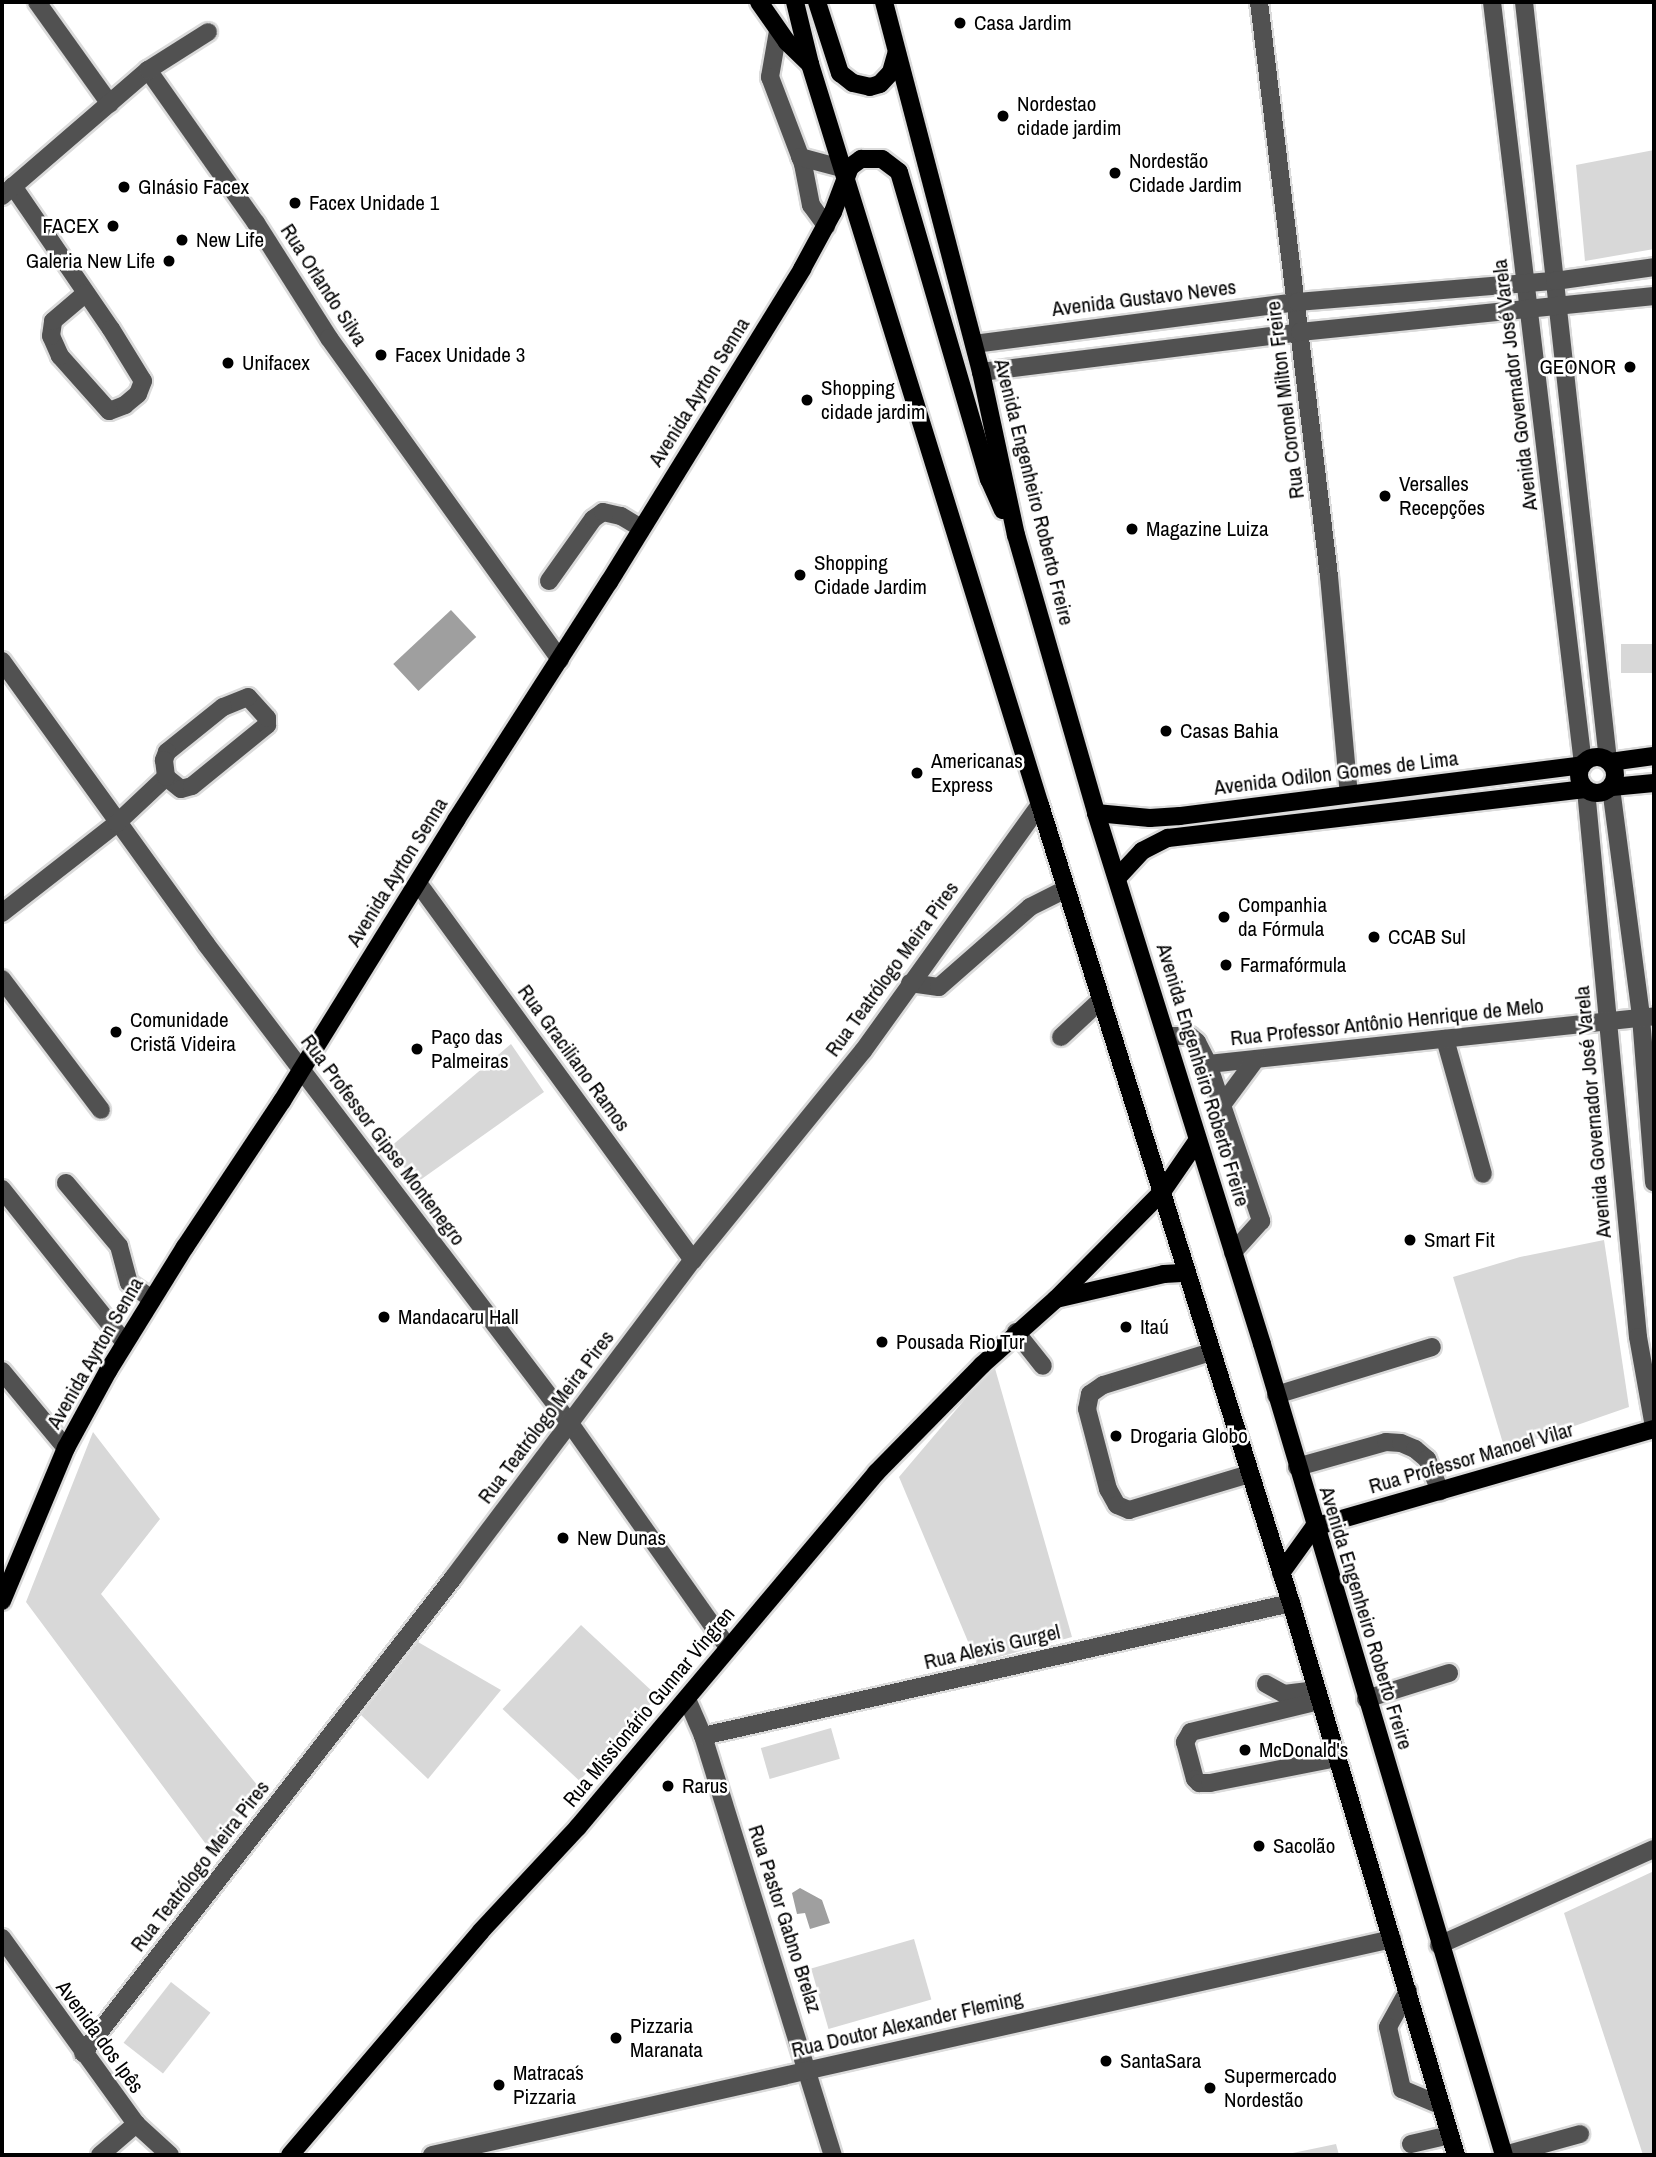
<!DOCTYPE html>
<meta charset="utf-8">
<style>
body{margin:0}
#map{position:relative;width:1656px;height:2157px;overflow:hidden;background:#fff;font-family:"Archivo Narrow",sans-serif}
div>[style]{position:absolute}
[style*='--x']{left:calc(var(--x)*1px);top:calc(var(--y)*1px);width:calc(var(--w)*1px);rotate:calc(var(--a)*1deg)}
.green>*{inset:0;background:#d8d8d8;transform-origin:0 0}
.water>*{inset:0;background:#9f9f9f;transform-origin:0 0}
.roads{filter:drop-shadow(2px 0 #dbdbdb) drop-shadow(-2px 0 #dbdbdb) drop-shadow(0 2px #dbdbdb) drop-shadow(0 -2px #dbdbdb)}
.minor>*{height:18px;margin:-9px;padding:0 9px;transform-origin:9px;border-radius:9px;background:#515151}
.major>*{height:18px;margin:-9px;padding:0 9px;transform-origin:9px;border-radius:9px;background:#000}
.major>.ring{margin:-9px;padding:0;box-sizing:content-box;background:none;border:18px solid #000;border-radius:50%}
.dots>*{width:19px;height:19px;translate:-50% -50%;box-sizing:border-box;border:4px solid #fff;border-radius:50%}
span{translate:-50% -50%;white-space:nowrap;text-align:center;line-height:1.15;-webkit-text-stroke:5px #fff;paint-order:stroke}
.poi-label{font-size:21px;color:#000}
.left{translate:0 -50%;text-align:left}
.right{translate:-100% -50%;text-align:right}
.street-label{font-size:21px;color:#000}
.frame{position:absolute;inset:0;border:4px solid #000;pointer-events:none}
</style>
<div id="map">
<div class="green">
<i style="clip-path:polygon(1654px 150px,1654px 249px,1585px 261px,1576px 165px)"></i>
<i style="left:1654px;top:644px;width:29px;height:33px;rotate:90deg"></i>
<i style="clip-path:polygon(511px 1044px,544px 1092px,416px 1183px,389px 1148px)"></i>
<i style="clip-path:polygon(1604px 1240px,1629px 1407px,1505px 1450px,1453px 1277px,1520px 1257px)"></i>
<i style="clip-path:polygon(994px 1365px,1072px 1637px,977px 1663px,899px 1477px)"></i>
<i style="clip-path:polygon(93px 1432px,160px 1519px,101px 1594px,258px 1786px,214px 1855px,26px 1602px)"></i>
<i style="left:581px;top:1625px;width:105px;height:115px;rotate:43deg"></i>
<i style="clip-path:polygon(418px 1642px,501px 1690px,428px 1779px,361px 1715px)"></i>
<i style="left:831px;top:1728px;width:32px;height:73px;rotate:74deg"></i>
<i style="clip-path:polygon(1654px 1871px,1654px 2155px,1643px 2155px,1564px 1913px)"></i>
<i style="left:914px;top:1939px;width:63px;height:107px;rotate:74deg"></i>
<i style="left:171px;top:1982px;width:50px;height:77px;rotate:38deg"></i>
<i style="clip-path:polygon(1336px 2144px,1339px 2155px,1283px 2155px)"></i>
</div>
<div class="water">
<i style="left:451px;top:610px;width:37px;height:79px;rotate:47deg"></i>
<i style="clip-path:polygon(800px 1888px,822px 1900px,830px 1923px,810px 1929px,805px 1913px,797px 1914px,792px 1893px)"></i>
</div>
<div class="roads">
<div class="minor">
<i style="--x:37;--y:2;--w:125;--a:54.4"></i>
<i style="--x:1259;--y:2;--w:578;--a:83.05"></i>
<i style="--x:1329;--y:576;--w:219;--a:84.8"></i>
<i style="--x:1492;--y:2;--w:767;--a:83.19"></i>
<i style="--x:1524;--y:2;--w:763;--a:83.68"></i>
<i style="--x:778;--y:31;--w:47;--a:99.9"></i>
<i style="--x:770;--y:77;--w:93;--a:69.2"></i>
<i style="--x:803;--y:164;--w:42;--a:79"></i>
<i style="--x:811;--y:205;--w:26;--a:54"></i>
<i style="--x:148;--y:70;--w:187;--a:54.8"></i>
<i style="--x:256;--y:223;--w:136;--a:57.6"></i>
<i style="--x:329;--y:338;--w:396;--a:54.3"></i>
<i style="--x:800;--y:157;--w:47;--a:14.9"></i>
<i style="--x:13;--y:186;--w:173;--a:55.6"></i>
<i style="--x:111;--y:329;--w:61;--a:58.4"></i>
<i style="--x:143;--y:381;--w:14;--a:111"></i>
<i style="--x:138;--y:394;--w:17;--a:140"></i>
<i style="--x:125;--y:405;--w:17;--a:159"></i>
<i style="--x:109;--y:411;--w:74;--a:-131.7"></i>
<i style="--x:60;--y:356;--w:22;--a:-114"></i>
<i style="--x:51;--y:336;--w:15;--a:-82"></i>
<i style="--x:53;--y:321;--w:43;--a:-40.3"></i>
<i style="--x:2;--y:196;--w:193;--a:-40.8"></i>
<i style="--x:148;--y:70;--w:71;--a:-32.3"></i>
<i style="--x:974;--y:344;--w:326;--a:-7.4"></i>
<i style="--x:1297;--y:302;--w:259;--a:-4.7"></i>
<i style="--x:1555;--y:281;--w:100;--a:-8"></i>
<i style="--x:981;--y:372;--w:321;--a:-7.1"></i>
<i style="--x:1300;--y:332;--w:356;--a:-5.8"></i>
<i style="--x:549;--y:581;--w:76;--a:-54.6"></i>
<i style="--x:593;--y:519;--w:12;--a:-35"></i>
<i style="--x:603;--y:512;--w:18;--a:13"></i>
<i style="--x:621;--y:516;--w:23;--a:31"></i>
<i style="--x:2;--y:661;--w:349;--a:54.2"></i>
<i style="--x:206;--y:944;--w:600;--a:52.79"></i>
<i style="--x:569;--y:1422;--w:276;--a:54.8"></i>
<i style="--x:1611;--y:788;--w:231;--a:82.5"></i>
<i style="--x:1641;--y:1017;--w:166;--a:85.5"></i>
<i style="--x:1586;--y:790;--w:549;--a:84.57"></i>
<i style="--x:1638;--y:1337;--w:91;--a:79.9"></i>
<i style="--x:418;--y:883;--w:467;--a:53.9"></i>
<i style="--x:2;--y:913;--w:146;--a:-38"></i>
<i style="--x:117;--y:823;--w:67;--a:-43.2"></i>
<i style="--x:166;--y:777;--w:19;--a:39"></i>
<i style="--x:181;--y:789;--w:11;--a:-15"></i>
<i style="--x:192;--y:786;--w:97;--a:-39.1"></i>
<i style="--x:267;--y:725;--w:7;--a:-90"></i>
<i style="--x:267;--y:718;--w:28;--a:-132"></i>
<i style="--x:248;--y:697;--w:27;--a:158"></i>
<i style="--x:223;--y:707;--w:72;--a:141.2"></i>
<i style="--x:167;--y:752;--w:9;--a:111"></i>
<i style="--x:164;--y:760;--w:17;--a:83"></i>
<i style="--x:2;--y:979;--w:164;--a:52.9"></i>
<i style="--x:910;--y:983;--w:29;--a:8"></i>
<i style="--x:939;--y:987;--w:121;--a:-41.3"></i>
<i style="--x:1030;--y:907;--w:40;--a:-26.6"></i>
<i style="--x:1168;--y:1036;--w:22;--a:0"></i>
<i style="--x:1190;--y:1036;--w:9;--a:41"></i>
<i style="--x:1197;--y:1042;--w:25;--a:63"></i>
<i style="--x:1208;--y:1064;--w:166;--a:71.3"></i>
<i style="--x:1261;--y:1221;--w:42;--a:132.1"></i>
<i style="--x:1061;--y:1037;--w:54;--a:-42.8"></i>
<i style="--x:1445;--y:1039;--w:140;--a:74.3"></i>
<i style="--x:1208;--y:1064;--w:449;--a:-6.1"></i>
<i style="--x:1222;--y:1105;--w:57;--a:-53.5"></i>
<i style="--x:66;--y:1183;--w:82;--a:49.9"></i>
<i style="--x:119;--y:1246;--w:38;--a:75"></i>
<i style="--x:129;--y:1283;--w:28;--a:35"></i>
<i style="--x:2;--y:1189;--w:197;--a:51.4"></i>
<i style="--x:1016;--y:1332;--w:43;--a:51.5"></i>
<i style="--x:1211;--y:1352;--w:113;--a:163"></i>
<i style="--x:1103;--y:1385;--w:16;--a:145"></i>
<i style="--x:1090;--y:1394;--w:15;--a:101"></i>
<i style="--x:1087;--y:1409;--w:83;--a:75.3"></i>
<i style="--x:1108;--y:1489;--w:18;--a:61"></i>
<i style="--x:1117;--y:1505;--w:13;--a:23"></i>
<i style="--x:1129;--y:1510;--w:125;--a:-16.7"></i>
<i style="--x:2;--y:1371;--w:100;--a:50.3"></i>
<i style="--x:1276;--y:1395;--w:163;--a:-17.1"></i>
<i style="--x:1297;--y:1467;--w:92;--a:-15.7"></i>
<i style="--x:1386;--y:1442;--w:15;--a:4"></i>
<i style="--x:1401;--y:1443;--w:15;--a:23"></i>
<i style="--x:1415;--y:1449;--w:16;--a:40"></i>
<i style="--x:1427;--y:1459;--w:35;--a:68"></i>
<i style="--x:1266;--y:1684;--w:21;--a:29"></i>
<i style="--x:1284;--y:1694;--w:33;--a:-7"></i>
<i style="--x:687;--y:1699;--w:40;--a:66.6"></i>
<i style="--x:703;--y:1736;--w:439;--a:72.8"></i>
<i style="--x:1366;--y:1699;--w:87;--a:-17.4"></i>
<i style="--x:1319;--y:1701;--w:132;--a:166.4"></i>
<i style="--x:1191;--y:1732;--w:12;--a:121"></i>
<i style="--x:1185;--y:1742;--w:38;--a:75"></i>
<i style="--x:1195;--y:1779;--w:6;--a:45"></i>
<i style="--x:1199;--y:1783;--w:11;--a:0"></i>
<i style="--x:1210;--y:1783;--w:128;--a:-11.2"></i>
<i style="--x:703;--y:1736;--w:603;--a:-12.75"></i>
<i style="--x:2;--y:1938;--w:229;--a:54.2"></i>
<i style="--x:136;--y:2124;--w:46;--a:42.4"></i>
<i style="--x:1439;--y:1945;--w:235;--a:-24.1"></i>
<i style="--x:1408;--y:1991;--w:41;--a:119.1"></i>
<i style="--x:1388;--y:2027;--w:64;--a:77.3"></i>
<i style="--x:1402;--y:2089;--w:43;--a:23"></i>
<i style="--x:83;--y:2053;--w:602;--a:-52.08"></i>
<i style="--x:453;--y:1578;--w:398;--a:-53"></i>
<i style="--x:693;--y:1260;--w:269;--a:-50.9"></i>
<i style="--x:863;--y:1051;--w:303;--a:-54.3"></i>
<i style="--x:1411;--y:2144;--w:40;--a:-13"></i>
<i style="--x:100;--y:2155;--w:48;--a:-40.7"></i>
<i style="--x:432;--y:2155;--w:984;--a:-12.68"></i>
<i style="--x:1504;--y:2155;--w:79;--a:-15.4"></i>
</div>
<div class="major">
<i style="--x:759;--y:2;--w:49;--a:55"></i>
<i style="--x:787;--y:42;--w:32;--a:44"></i>
<i style="--x:795;--y:2;--w:64;--a:76.4"></i>
<i style="--x:810;--y:64;--w:776;--a:72.76"></i>
<i style="--x:1040;--y:805;--w:837;--a:72.54"></i>
<i style="--x:1291;--y:1603;--w:576;--a:73.36"></i>
<i style="--x:817;--y:2;--w:75;--a:72.1"></i>
<i style="--x:840;--y:73;--w:16;--a:38"></i>
<i style="--x:853;--y:83;--w:17;--a:13"></i>
<i style="--x:870;--y:87;--w:10;--a:-17"></i>
<i style="--x:880;--y:84;--w:16;--a:-47"></i>
<i style="--x:891;--y:72;--w:19;--a:-74"></i>
<i style="--x:884;--y:2;--w:383;--a:75.3"></i>
<i style="--x:981;--y:372;--w:167;--a:77.9"></i>
<i style="--x:1016;--y:535;--w:289;--a:73.9"></i>
<i style="--x:1096;--y:813;--w:556;--a:72.64"></i>
<i style="--x:1262;--y:1344;--w:846;--a:73.39"></i>
<i class="ring" style="left:1579px;top:757px;width:18px;height:18px"></i>
<i style="--x:1610;--y:762;--w:44;--a:-7.8"></i>
<i style="--x:1612;--y:787;--w:42;--a:-5.4"></i>
<i style="--x:1096;--y:813;--w:54;--a:5.3"></i>
<i style="--x:1150;--y:818;--w:30;--a:-4"></i>
<i style="--x:1180;--y:816;--w:405;--a:-7.2"></i>
<i style="--x:1117;--y:878;--w:37;--a:-47"></i>
<i style="--x:1142;--y:851;--w:29;--a:-27"></i>
<i style="--x:1168;--y:838;--w:420;--a:-6.7"></i>
<i style="--x:1056;--y:1299;--w:111;--a:-13"></i>
<i style="--x:1164;--y:1274;--w:22;--a:-3"></i>
<i style="--x:1281;--y:1573;--w:57;--a:-54.3"></i>
<i style="--x:1314;--y:1527;--w:354;--a:-16.1"></i>
<i style="--x:2;--y:1601;--w:166;--a:-67.3"></i>
<i style="--x:66;--y:1448;--w:88;--a:-61.4"></i>
<i style="--x:108;--y:1371;--w:146;--a:-58.2"></i>
<i style="--x:185;--y:1247;--w:175;--a:-56.4"></i>
<i style="--x:282;--y:1101;--w:331;--a:-58.2"></i>
<i style="--x:456;--y:820;--w:283;--a:-57.3"></i>
<i style="--x:609;--y:582;--w:368;--a:-58.3"></i>
<i style="--x:802;--y:269;--w:65;--a:-61.5"></i>
<i style="--x:833;--y:212;--w:48;--a:-69.3"></i>
<i style="--x:850;--y:167;--w:14;--a:-36"></i>
<i style="--x:861;--y:159;--w:21;--a:0"></i>
<i style="--x:882;--y:159;--w:21;--a:37"></i>
<i style="--x:899;--y:172;--w:320;--a:73.7"></i>
<i style="--x:989;--y:479;--w:34;--a:66"></i>
<i style="--x:290;--y:2155;--w:294;--a:-49.5"></i>
<i style="--x:481;--y:1931;--w:142;--a:-47"></i>
<i style="--x:578;--y:1827;--w:463;--a:-49.9"></i>
<i style="--x:876;--y:1473;--w:151;--a:-45.5"></i>
<i style="--x:982;--y:1365;--w:98;--a:-41.7"></i>
<i style="--x:1055;--y:1300;--w:152;--a:-45.3"></i>
<i style="--x:1162;--y:1192;--w:62;--a:-55.5"></i>
</div>
</div>
<div class="dots">
<i style="left:960px;top:23px;background:#000"></i>
<i style="left:1003px;top:116px;background:#000"></i>
<i style="left:1115px;top:173px;background:#000"></i>
<i style="left:124px;top:187px;background:#000"></i>
<i style="left:295px;top:203px;background:#000"></i>
<i style="left:113px;top:226px;background:#000"></i>
<i style="left:182px;top:240px;background:#000"></i>
<i style="left:169px;top:261px;background:#000"></i>
<i style="left:381px;top:355px;background:#000"></i>
<i style="left:228px;top:363px;background:#000"></i>
<i style="left:1630px;top:367px;background:#000"></i>
<i style="left:807px;top:400px;background:#000"></i>
<i style="left:1385px;top:496px;background:#000"></i>
<i style="left:1132px;top:529px;background:#000"></i>
<i style="left:800px;top:575px;background:#000"></i>
<i style="left:1166px;top:731px;background:#000"></i>
<i style="left:917px;top:773px;background:#000"></i>
<i style="left:1224px;top:917px;background:#000"></i>
<i style="left:1374px;top:937px;background:#000"></i>
<i style="left:1226px;top:965px;background:#000"></i>
<i style="left:116px;top:1032px;background:#000"></i>
<i style="left:417px;top:1049px;background:#000"></i>
<i style="left:1410px;top:1240px;background:#000"></i>
<i style="left:384px;top:1317px;background:#000"></i>
<i style="left:1126px;top:1327px;background:#000"></i>
<i style="left:882px;top:1342px;background:#000"></i>
<i style="left:1116px;top:1436px;background:#000"></i>
<i style="left:563px;top:1538px;background:#000"></i>
<i style="left:1245px;top:1750px;background:#000"></i>
<i style="left:668px;top:1786px;background:#000"></i>
<i style="left:1259px;top:1846px;background:#000"></i>
<i style="left:616px;top:2038px;background:#000"></i>
<i style="left:1106px;top:2061px;background:#000"></i>
<i style="left:499px;top:2085px;background:#000"></i>
<i style="left:1210px;top:2088px;background:#000"></i>
</div>
<div class="poi-label">
<span class="left" style="left:974px;top:23px">Casa Jardim</span>
<span class="left" style="left:1017px;top:116px">Nordestao<br>cidade jardim</span>
<span class="left" style="left:1129px;top:173px">Nordestão<br>Cidade Jardim</span>
<span class="left" style="left:138px;top:187px">GInásio Facex</span>
<span class="left" style="left:309px;top:203px">Facex Unidade 1</span>
<span class="right" style="left:99px;top:226px">FACEX</span>
<span class="left" style="left:196px;top:240px">New Life</span>
<span class="right" style="left:155px;top:261px">Galeria New Life</span>
<span class="left" style="left:395px;top:355px">Facex Unidade 3</span>
<span class="left" style="left:242px;top:363px">Unifacex</span>
<span class="right" style="left:1616px;top:367px">GEONOR</span>
<span class="left" style="left:821px;top:400px">Shopping<br>cidade jardim</span>
<span class="left" style="left:1399px;top:496px">Versalles<br>Recepções</span>
<span class="left" style="left:1146px;top:529px">Magazine Luiza</span>
<span class="left" style="left:814px;top:575px">Shopping<br>Cidade Jardim</span>
<span class="left" style="left:1180px;top:731px">Casas Bahia</span>
<span class="left" style="left:931px;top:773px">Americanas<br>Express</span>
<span class="left" style="left:1238px;top:917px">Companhia<br>da Fórmula</span>
<span class="left" style="left:1388px;top:937px">CCAB Sul</span>
<span class="left" style="left:1240px;top:965px">Farmafórmula</span>
<span class="left" style="left:130px;top:1032px">Comunidade<br>Cristã Videira</span>
<span class="left" style="left:431px;top:1049px">Paço das<br>Palmeiras</span>
<span class="left" style="left:1424px;top:1240px">Smart Fit</span>
<span class="left" style="left:398px;top:1317px">Mandacaru Hall</span>
<span class="left" style="left:1140px;top:1327px">Itaú</span>
<span class="left" style="left:896px;top:1342px">Pousada Rio Tur</span>
<span class="left" style="left:1130px;top:1436px">Drogaria Globo</span>
<span class="left" style="left:577px;top:1538px">New Dunas</span>
<span class="left" style="left:1259px;top:1750px">McDonald's</span>
<span class="left" style="left:682px;top:1786px">Rarus</span>
<span class="left" style="left:1273px;top:1846px">Sacolão</span>
<span class="left" style="left:630px;top:2038px">Pizzaria<br>Maranata</span>
<span class="left" style="left:1120px;top:2061px">SantaSara</span>
<span class="left" style="left:513px;top:2085px">Matraca´s<br>Pizzaria</span>
<span class="left" style="left:1224px;top:2088px">Supermercado<br>Nordestão</span>
</div>
<div class="street-label">
<span style="left:324px;top:285px;rotate:57deg">Rua Orlando Silva</span>
<span style="left:1144px;top:298px;rotate:-7deg">Avenida Gustavo Neves</span>
<span style="left:1515px;top:385px;rotate:-97deg">Avenida Governador José Varela</span>
<span style="left:699px;top:392px;rotate:-58deg">Avenida Ayrton Senna</span>
<span style="left:1285px;top:400px;rotate:-97deg">Rua Coronel Milton Freire</span>
<span style="left:1034px;top:492px;rotate:76deg">Avenida Engenheiro Roberto Freire</span>
<span style="left:1336px;top:773px;rotate:-7deg">Avenida Odilon Gomes de Lima</span>
<span style="left:397px;top:872px;rotate:-58deg">Avenida Ayrton Senna</span>
<span style="left:892px;top:969px;rotate:-54deg">Rua Teatrólogo Meira Pires</span>
<span style="left:1387px;top:1022px;rotate:-6deg">Rua Professor Antônio Henrique de Melo</span>
<span style="left:574px;top:1058px;rotate:54deg">Rua Graciliano Ramos</span>
<span style="left:1203px;top:1075px;rotate:73deg">Avenida Engenheiro Roberto Freire</span>
<span style="left:1593px;top:1112px;rotate:-95deg">Avenida Governador José Varela</span>
<span style="left:383px;top:1140px;rotate:53deg">Rua Professor Gipse Montenegro</span>
<span style="left:95px;top:1353px;rotate:-60deg">Avenida Ayrton Senna</span>
<span style="left:546px;top:1417px;rotate:-53deg">Rua Teatrólogo Meira Pires</span>
<span style="left:1471px;top:1458px;rotate:-16deg">Rua Professor Manoel Vilar</span>
<span style="left:1366px;top:1618px;rotate:73deg">Avenida Engenheiro Roberto Freire</span>
<span style="left:992px;top:1647px;rotate:-13deg">Rua Alexis Gurgel</span>
<span style="left:649px;top:1707px;rotate:-50deg">Rua Missionário Gunnar Vingren</span>
<span style="left:200px;top:1866px;rotate:-52deg">Rua Teatrólogo Meira Pires</span>
<span style="left:785px;top:1919px;rotate:72deg">Rua Pastor Gabno Brelaz</span>
<span style="left:907px;top:2024px;rotate:-13deg">Rua Doutor Alexander Fleming</span>
<span style="left:100px;top:2037px;rotate:54deg">Avenida dos Ipês</span>
</div>
<div class="frame"></div>
</div>
